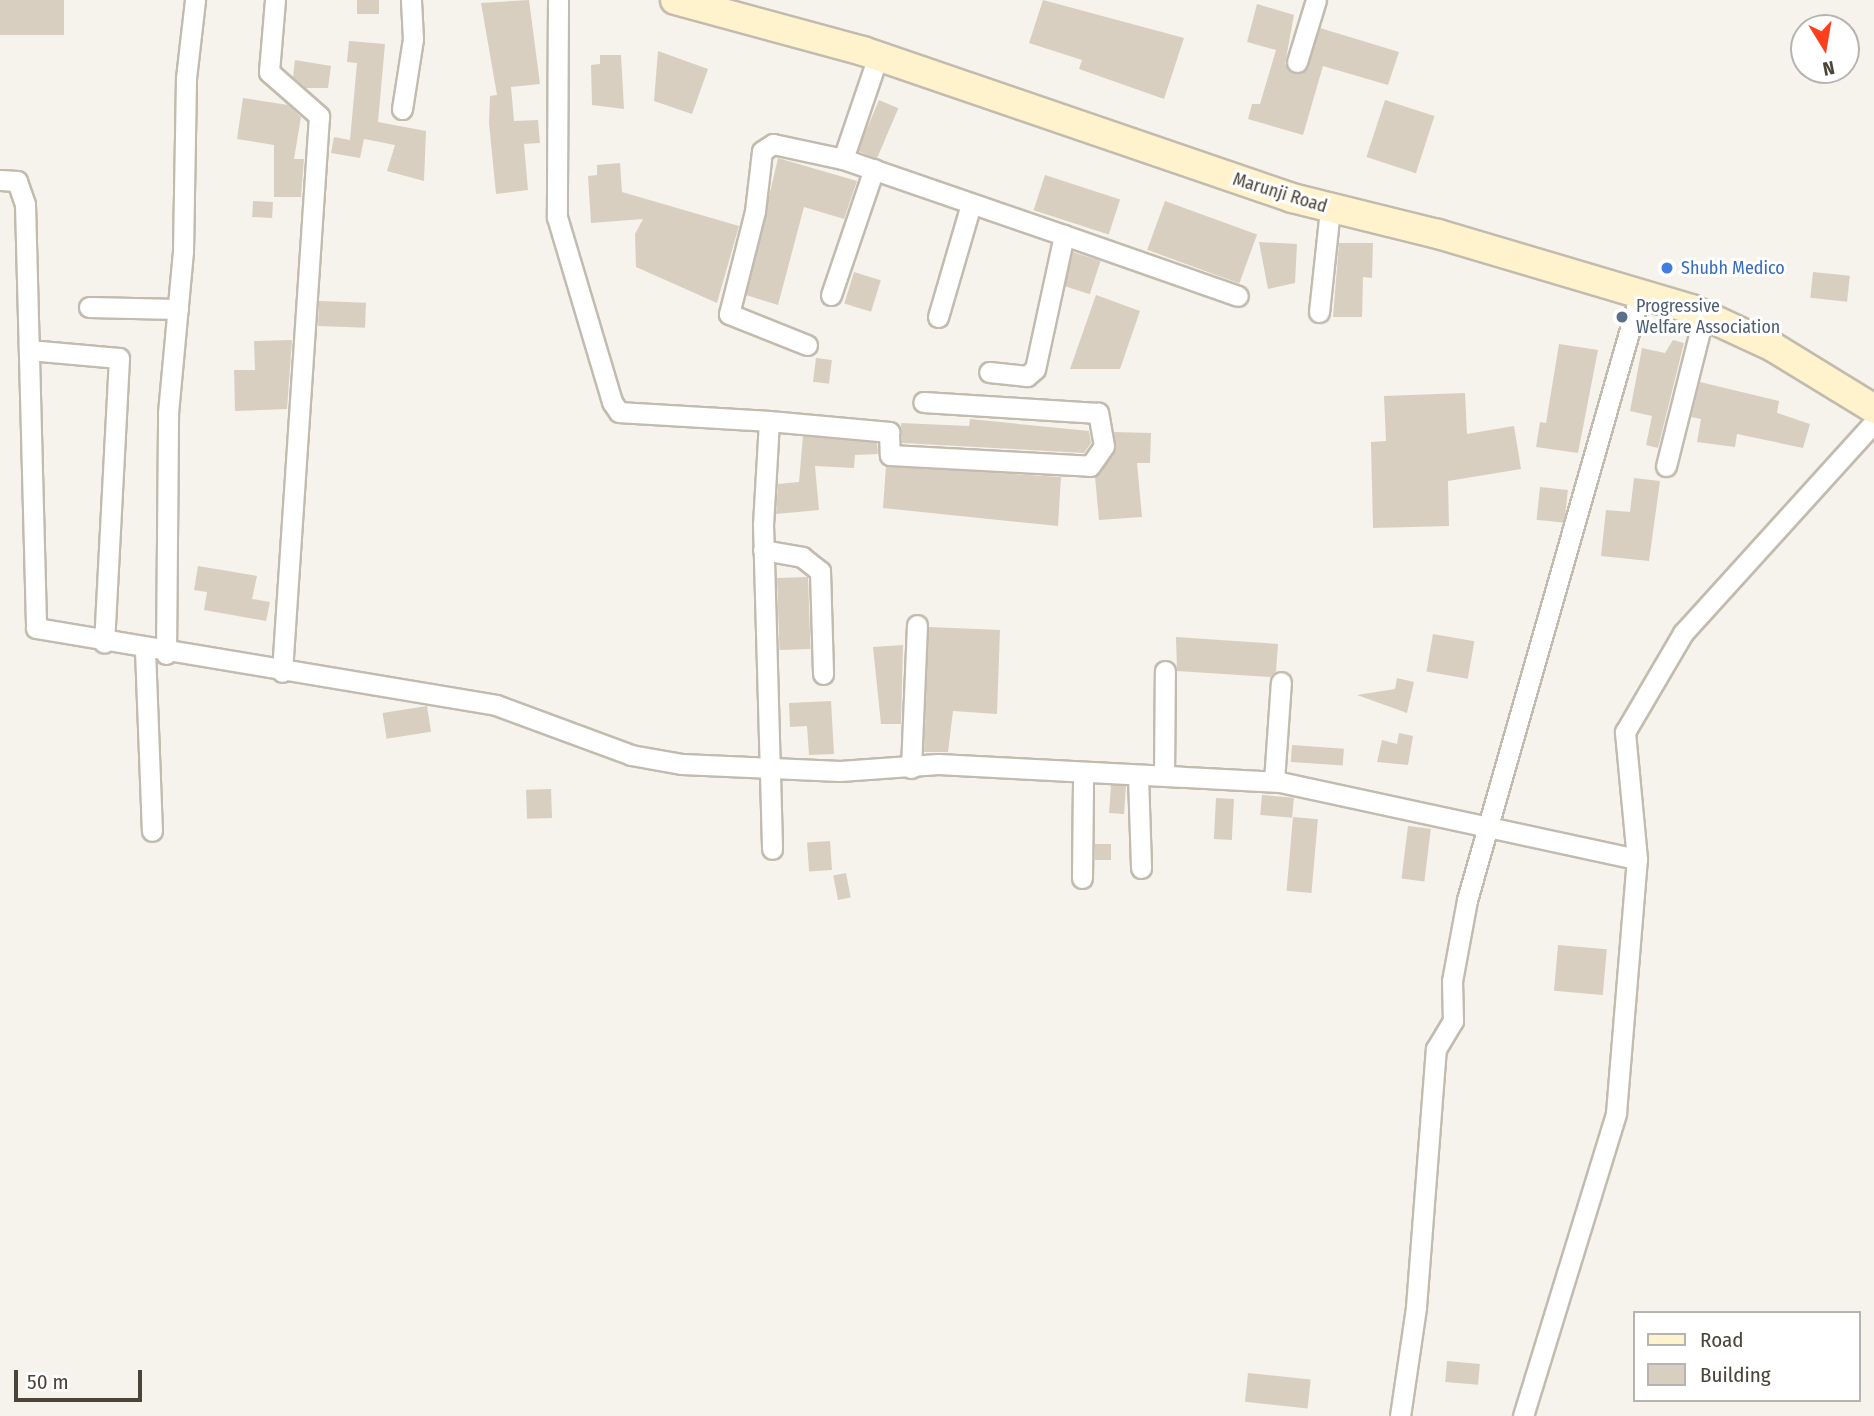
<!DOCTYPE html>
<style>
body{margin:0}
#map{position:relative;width:1874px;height:1416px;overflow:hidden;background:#f6f3ec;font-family:"Fira Sans Condensed",sans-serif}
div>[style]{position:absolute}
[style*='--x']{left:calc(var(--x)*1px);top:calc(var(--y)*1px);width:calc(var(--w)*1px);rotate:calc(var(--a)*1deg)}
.building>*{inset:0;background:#d8cfc1;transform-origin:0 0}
.roads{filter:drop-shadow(2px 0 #c2bbae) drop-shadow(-2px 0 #c2bbae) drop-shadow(0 2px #c2bbae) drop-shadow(0 -2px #c2bbae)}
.street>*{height:19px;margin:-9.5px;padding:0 9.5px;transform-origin:9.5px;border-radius:9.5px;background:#fff}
.secondary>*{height:28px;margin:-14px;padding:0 14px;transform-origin:14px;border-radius:14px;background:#fff3cd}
.dots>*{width:19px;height:19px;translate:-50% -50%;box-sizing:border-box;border:4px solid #fff;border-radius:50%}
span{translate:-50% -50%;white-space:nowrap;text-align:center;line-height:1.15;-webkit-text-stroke:6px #fff;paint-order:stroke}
.street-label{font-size:18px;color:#4b4439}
.shop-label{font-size:18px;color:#366cbe}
.left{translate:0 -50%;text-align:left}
.service-label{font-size:18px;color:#4e5e75}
.legend{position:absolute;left:1633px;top:1311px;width:228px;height:91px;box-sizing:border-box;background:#fff;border:2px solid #b7b4b0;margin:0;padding:9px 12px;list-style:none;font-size:21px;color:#4b4439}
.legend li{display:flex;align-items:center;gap:14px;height:35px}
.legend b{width:35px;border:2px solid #b7b4b0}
.north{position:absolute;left:1790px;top:14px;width:70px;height:70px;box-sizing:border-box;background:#fff;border:2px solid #b7b4b0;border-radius:50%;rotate:169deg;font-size:19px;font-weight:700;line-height:28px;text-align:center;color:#4b4439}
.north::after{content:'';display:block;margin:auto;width:24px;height:32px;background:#fc3f1d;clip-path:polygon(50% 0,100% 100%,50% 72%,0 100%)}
.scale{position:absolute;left:14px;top:1370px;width:128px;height:32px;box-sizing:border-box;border:4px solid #4b4439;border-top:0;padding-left:9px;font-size:21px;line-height:24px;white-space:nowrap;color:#4b4439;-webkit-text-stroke:5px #fff;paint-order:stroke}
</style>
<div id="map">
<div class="building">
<i style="left:0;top:0;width:64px;height:35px"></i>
<i style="left:357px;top:0;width:22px;height:14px"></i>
<i style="clip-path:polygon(529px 0,540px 84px,511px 87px,514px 121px,538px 120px,540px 143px,524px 144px,528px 190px,496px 194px,489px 123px,490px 96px,497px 95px,481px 3px)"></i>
<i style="clip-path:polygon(1043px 0,1184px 38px,1164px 99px,1079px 69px,1082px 60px,1029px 43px)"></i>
<i style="clip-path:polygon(1257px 4px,1294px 15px,1285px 64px,1293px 73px,1308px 66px,1320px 28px,1399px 52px,1388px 85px,1323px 66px,1303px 135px,1248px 119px,1252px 104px,1260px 104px,1276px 50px,1247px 42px)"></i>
<i style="clip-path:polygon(349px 41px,385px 44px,378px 122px,426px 131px,424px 181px,387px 171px,395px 145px,364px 139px,360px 158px,331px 153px,334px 137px,350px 140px,357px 63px,347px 62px)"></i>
<i style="clip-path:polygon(658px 51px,708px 69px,692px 114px,654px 101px)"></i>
<i style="clip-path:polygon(600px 55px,621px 55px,624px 109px,592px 105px,591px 65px,600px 64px)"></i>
<i style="clip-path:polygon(295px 60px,331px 66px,328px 88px,306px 88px,293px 77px)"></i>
<i style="clip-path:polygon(243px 98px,288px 105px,301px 117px,294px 159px,304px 159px,301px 197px,274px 197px,274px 145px,237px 139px)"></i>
<i style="left:879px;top:100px;width:21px;height:55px;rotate:23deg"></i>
<i style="left:1385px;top:100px;width:52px;height:60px;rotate:18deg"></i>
<i style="clip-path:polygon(778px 158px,857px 181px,844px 219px,804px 207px,778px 305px,746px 295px)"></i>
<i style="clip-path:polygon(620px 163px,622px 192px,739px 226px,717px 303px,636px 267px,635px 234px,643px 219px,591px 223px,588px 176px,597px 175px,597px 165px)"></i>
<i style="left:1045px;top:175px;width:79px;height:37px;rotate:18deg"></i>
<i style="left:253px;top:201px;width:20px;height:16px;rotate:3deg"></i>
<i style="left:1165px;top:201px;width:98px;height:52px;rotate:20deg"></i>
<i style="clip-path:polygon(1259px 242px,1297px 244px,1295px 283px,1268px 289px)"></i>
<i style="clip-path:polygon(1339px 243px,1373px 243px,1372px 278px,1363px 277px,1362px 317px,1333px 317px)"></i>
<i style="left:1073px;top:252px;width:29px;height:35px;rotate:18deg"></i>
<i style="left:854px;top:272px;width:28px;height:33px;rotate:17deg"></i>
<i style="left:1813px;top:272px;width:37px;height:26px;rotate:6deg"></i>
<i style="clip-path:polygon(1096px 295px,1140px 311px,1120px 369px,1070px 369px)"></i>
<i style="left:319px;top:301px;width:47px;height:25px;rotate:2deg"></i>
<i style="clip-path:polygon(292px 340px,287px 409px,235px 411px,234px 370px,255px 370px,254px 341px)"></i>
<i style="clip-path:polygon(1673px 340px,1684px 343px,1658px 448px,1646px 445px,1652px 416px,1630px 411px,1642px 348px,1665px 353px)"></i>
<i style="clip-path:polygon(1559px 344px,1598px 350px,1578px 453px,1536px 447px,1540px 422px,1546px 423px)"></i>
<i style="left:816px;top:358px;width:16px;height:24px;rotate:7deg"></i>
<i style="clip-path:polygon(1700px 382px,1779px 401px,1777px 413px,1810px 424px,1803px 448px,1737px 434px,1735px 447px,1697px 442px,1701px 419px,1691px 417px)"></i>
<i style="clip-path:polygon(1465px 393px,1467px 434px,1514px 426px,1521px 469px,1448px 481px,1449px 526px,1373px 528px,1371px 442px,1386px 441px,1384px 396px)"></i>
<i style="clip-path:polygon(970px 419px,1089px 431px,1091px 443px,1084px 453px,902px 443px,901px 423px,969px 426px)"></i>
<i style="clip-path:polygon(1114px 432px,1151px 433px,1150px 463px,1137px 463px,1142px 517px,1099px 520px,1095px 477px,1116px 449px)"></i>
<i style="clip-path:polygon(803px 436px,877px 443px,878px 454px,855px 455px,854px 468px,815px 466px,819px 510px,776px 514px,778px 484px,799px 482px)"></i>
<i style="clip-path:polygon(886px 466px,1061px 477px,1058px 526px,883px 508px)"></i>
<i style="clip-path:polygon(1634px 478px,1660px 481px,1649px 561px,1601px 556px,1606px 510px,1630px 512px)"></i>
<i style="left:1540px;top:487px;width:28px;height:33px;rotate:6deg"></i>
<i style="clip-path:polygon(198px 566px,257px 576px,252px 599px,270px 602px,266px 621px,204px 610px,207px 592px,194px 590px)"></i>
<i style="left:808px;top:577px;width:72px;height:31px;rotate:88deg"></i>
<i style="clip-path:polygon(929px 627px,1000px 630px,997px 714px,953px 711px,948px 752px,924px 752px)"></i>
<i style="left:1433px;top:634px;width:42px;height:38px;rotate:10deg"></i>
<i style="clip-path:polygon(1176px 637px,1278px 644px,1276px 671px,1270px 677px,1177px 671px)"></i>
<i style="clip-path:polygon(903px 645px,901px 724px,881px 724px,873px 647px)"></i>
<i style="clip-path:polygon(1397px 678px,1414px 682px,1407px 713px,1357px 695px,1395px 689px)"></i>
<i style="clip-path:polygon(831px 701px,834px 754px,809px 755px,807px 726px,790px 727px,789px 703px)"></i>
<i style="left:427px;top:706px;width:26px;height:45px;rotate:81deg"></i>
<i style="clip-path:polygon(1399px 733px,1413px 736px,1408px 765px,1377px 762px,1382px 740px,1397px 744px)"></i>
<i style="left:1292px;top:745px;width:52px;height:17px;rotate:4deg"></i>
<i style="left:1111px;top:785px;width:15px;height:28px;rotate:4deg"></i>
<i style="left:551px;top:789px;width:29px;height:25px;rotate:88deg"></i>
<i style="left:1262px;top:795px;width:32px;height:20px;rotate:5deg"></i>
<i style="left:1216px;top:798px;width:18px;height:41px;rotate:3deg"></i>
<i style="left:1293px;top:817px;width:25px;height:74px;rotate:5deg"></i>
<i style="left:1408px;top:826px;width:23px;height:53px;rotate:7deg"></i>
<i style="left:830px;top:841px;width:29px;height:23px;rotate:86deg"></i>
<i style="left:1095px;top:844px;width:16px;height:16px"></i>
<i style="left:846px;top:873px;width:25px;height:13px;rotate:79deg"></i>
<i style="left:1558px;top:945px;width:49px;height:46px;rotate:5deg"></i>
<i style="left:1447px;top:1361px;width:33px;height:21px;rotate:5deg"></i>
<i style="left:1248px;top:1373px;width:63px;height:29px;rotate:6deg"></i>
</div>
<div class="roads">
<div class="street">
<i style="--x:275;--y:0;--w:72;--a:94.8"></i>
<i style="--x:269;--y:72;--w:67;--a:41.3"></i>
<i style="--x:319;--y:116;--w:557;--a:93.81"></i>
<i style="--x:558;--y:0;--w:217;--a:90.3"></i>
<i style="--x:557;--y:217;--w:193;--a:73.4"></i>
<i style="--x:612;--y:402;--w:12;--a:55"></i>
<i style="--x:619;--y:412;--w:150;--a:3.4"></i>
<i style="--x:769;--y:421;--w:103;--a:93.3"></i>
<i style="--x:763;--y:524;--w:325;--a:88.4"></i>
<i style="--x:1297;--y:62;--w:65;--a:-73"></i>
<i style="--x:402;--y:109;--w:71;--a:-81.1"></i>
<i style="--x:413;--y:39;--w:39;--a:-93"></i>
<i style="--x:843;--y:159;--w:234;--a:19"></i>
<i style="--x:1064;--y:235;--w:137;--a:102.2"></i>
<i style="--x:1035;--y:369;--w:11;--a:139"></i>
<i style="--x:1027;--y:376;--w:38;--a:-174"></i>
<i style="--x:0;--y:180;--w:17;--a:3"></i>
<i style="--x:17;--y:181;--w:24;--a:71"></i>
<i style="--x:25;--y:204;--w:424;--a:88.5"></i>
<i style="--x:36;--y:628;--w:466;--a:9.5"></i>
<i style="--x:496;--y:705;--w:144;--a:20.3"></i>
<i style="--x:631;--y:755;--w:52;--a:10"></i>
<i style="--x:682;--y:764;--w:158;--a:2.5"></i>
<i style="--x:840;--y:771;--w:98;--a:-4.1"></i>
<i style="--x:938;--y:764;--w:342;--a:3"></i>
<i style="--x:1280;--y:782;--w:365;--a:12.2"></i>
<i style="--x:1064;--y:235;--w:184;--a:19.3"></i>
<i style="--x:831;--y:295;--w:133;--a:-71.2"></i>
<i style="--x:89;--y:307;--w:89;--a:1.3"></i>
<i style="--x:1319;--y:312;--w:104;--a:-83.9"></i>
<i style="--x:938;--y:317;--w:118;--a:-73.7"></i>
<i style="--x:807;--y:345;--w:84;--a:-158.3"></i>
<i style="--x:729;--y:314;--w:106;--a:-75.8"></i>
<i style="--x:755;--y:211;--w:60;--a:-83.3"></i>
<i style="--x:762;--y:151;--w:13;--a:-32"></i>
<i style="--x:773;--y:144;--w:72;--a:12.1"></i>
<i style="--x:843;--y:159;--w:109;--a:-71.2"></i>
<i style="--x:29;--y:350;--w:90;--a:5.1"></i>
<i style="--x:119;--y:358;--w:285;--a:93"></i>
<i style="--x:769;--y:421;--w:121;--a:5.2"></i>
<i style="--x:889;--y:432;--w:23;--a:88"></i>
<i style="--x:890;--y:455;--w:200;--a:3.1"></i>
<i style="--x:1090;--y:466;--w:24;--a:-55"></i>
<i style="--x:1104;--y:446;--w:34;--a:-100"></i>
<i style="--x:1098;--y:413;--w:175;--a:-176.4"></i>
<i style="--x:1666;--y:466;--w:156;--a:-75.9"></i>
<i style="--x:763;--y:550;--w:40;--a:10"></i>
<i style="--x:802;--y:557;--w:23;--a:38"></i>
<i style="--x:820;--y:571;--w:103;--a:88.3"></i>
<i style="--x:145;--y:650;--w:181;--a:87.8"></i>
<i style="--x:166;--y:654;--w:241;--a:-89.5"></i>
<i style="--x:168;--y:413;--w:163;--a:-84.7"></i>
<i style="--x:183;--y:251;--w:173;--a:-89"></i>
<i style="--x:186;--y:78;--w:79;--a:-83.4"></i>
<i style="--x:911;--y:768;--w:143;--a:-87.6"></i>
<i style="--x:1138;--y:776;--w:92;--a:88.1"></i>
<i style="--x:1164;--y:776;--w:105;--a:-89.5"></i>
<i style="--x:1274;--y:781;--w:99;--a:-86"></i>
<i style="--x:1082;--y:878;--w:104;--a:-89.4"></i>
<i style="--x:1400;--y:1416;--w:110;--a:-81.6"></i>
<i style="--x:1416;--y:1307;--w:259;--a:-85.6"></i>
<i style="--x:1436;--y:1049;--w:33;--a:-59"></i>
<i style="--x:1453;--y:1021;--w:40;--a:-91.4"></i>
<i style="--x:1452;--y:981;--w:82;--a:-79.5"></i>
<i style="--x:1467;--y:900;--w:630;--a:-74.07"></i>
<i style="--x:1523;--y:1416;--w:317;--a:-72.9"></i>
<i style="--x:1616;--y:1113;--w:255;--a:-85.3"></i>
<i style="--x:1637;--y:859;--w:128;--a:-95.4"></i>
<i style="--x:1625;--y:732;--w:115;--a:-59.6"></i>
<i style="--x:1683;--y:633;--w:285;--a:-47.8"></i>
</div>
<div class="secondary">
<i style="--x:675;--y:0;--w:195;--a:15.2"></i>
<i style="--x:863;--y:51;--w:453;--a:18.9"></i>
<i style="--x:1292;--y:198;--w:150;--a:13.9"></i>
<i style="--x:1438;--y:234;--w:264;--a:16.5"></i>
<i style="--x:1691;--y:309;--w:90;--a:24.9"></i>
<i style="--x:1773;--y:347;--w:119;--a:31.5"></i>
</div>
</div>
<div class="dots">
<i style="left:1667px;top:268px;background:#3f7fe0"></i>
<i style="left:1622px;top:317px;background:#5c6f8a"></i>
</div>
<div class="street-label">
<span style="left:1280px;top:193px;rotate:17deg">Marunji Road</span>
</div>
<div class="shop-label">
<span class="left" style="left:1681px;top:268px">Shubh Medico</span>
</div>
<div class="service-label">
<span class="left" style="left:1636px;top:317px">Progressive<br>Welfare Association</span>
</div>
<ul class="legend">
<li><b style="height:9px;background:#fff3cd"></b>Road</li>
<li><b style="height:19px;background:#d8cfc1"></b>Building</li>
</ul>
<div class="north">N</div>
<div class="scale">50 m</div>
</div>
